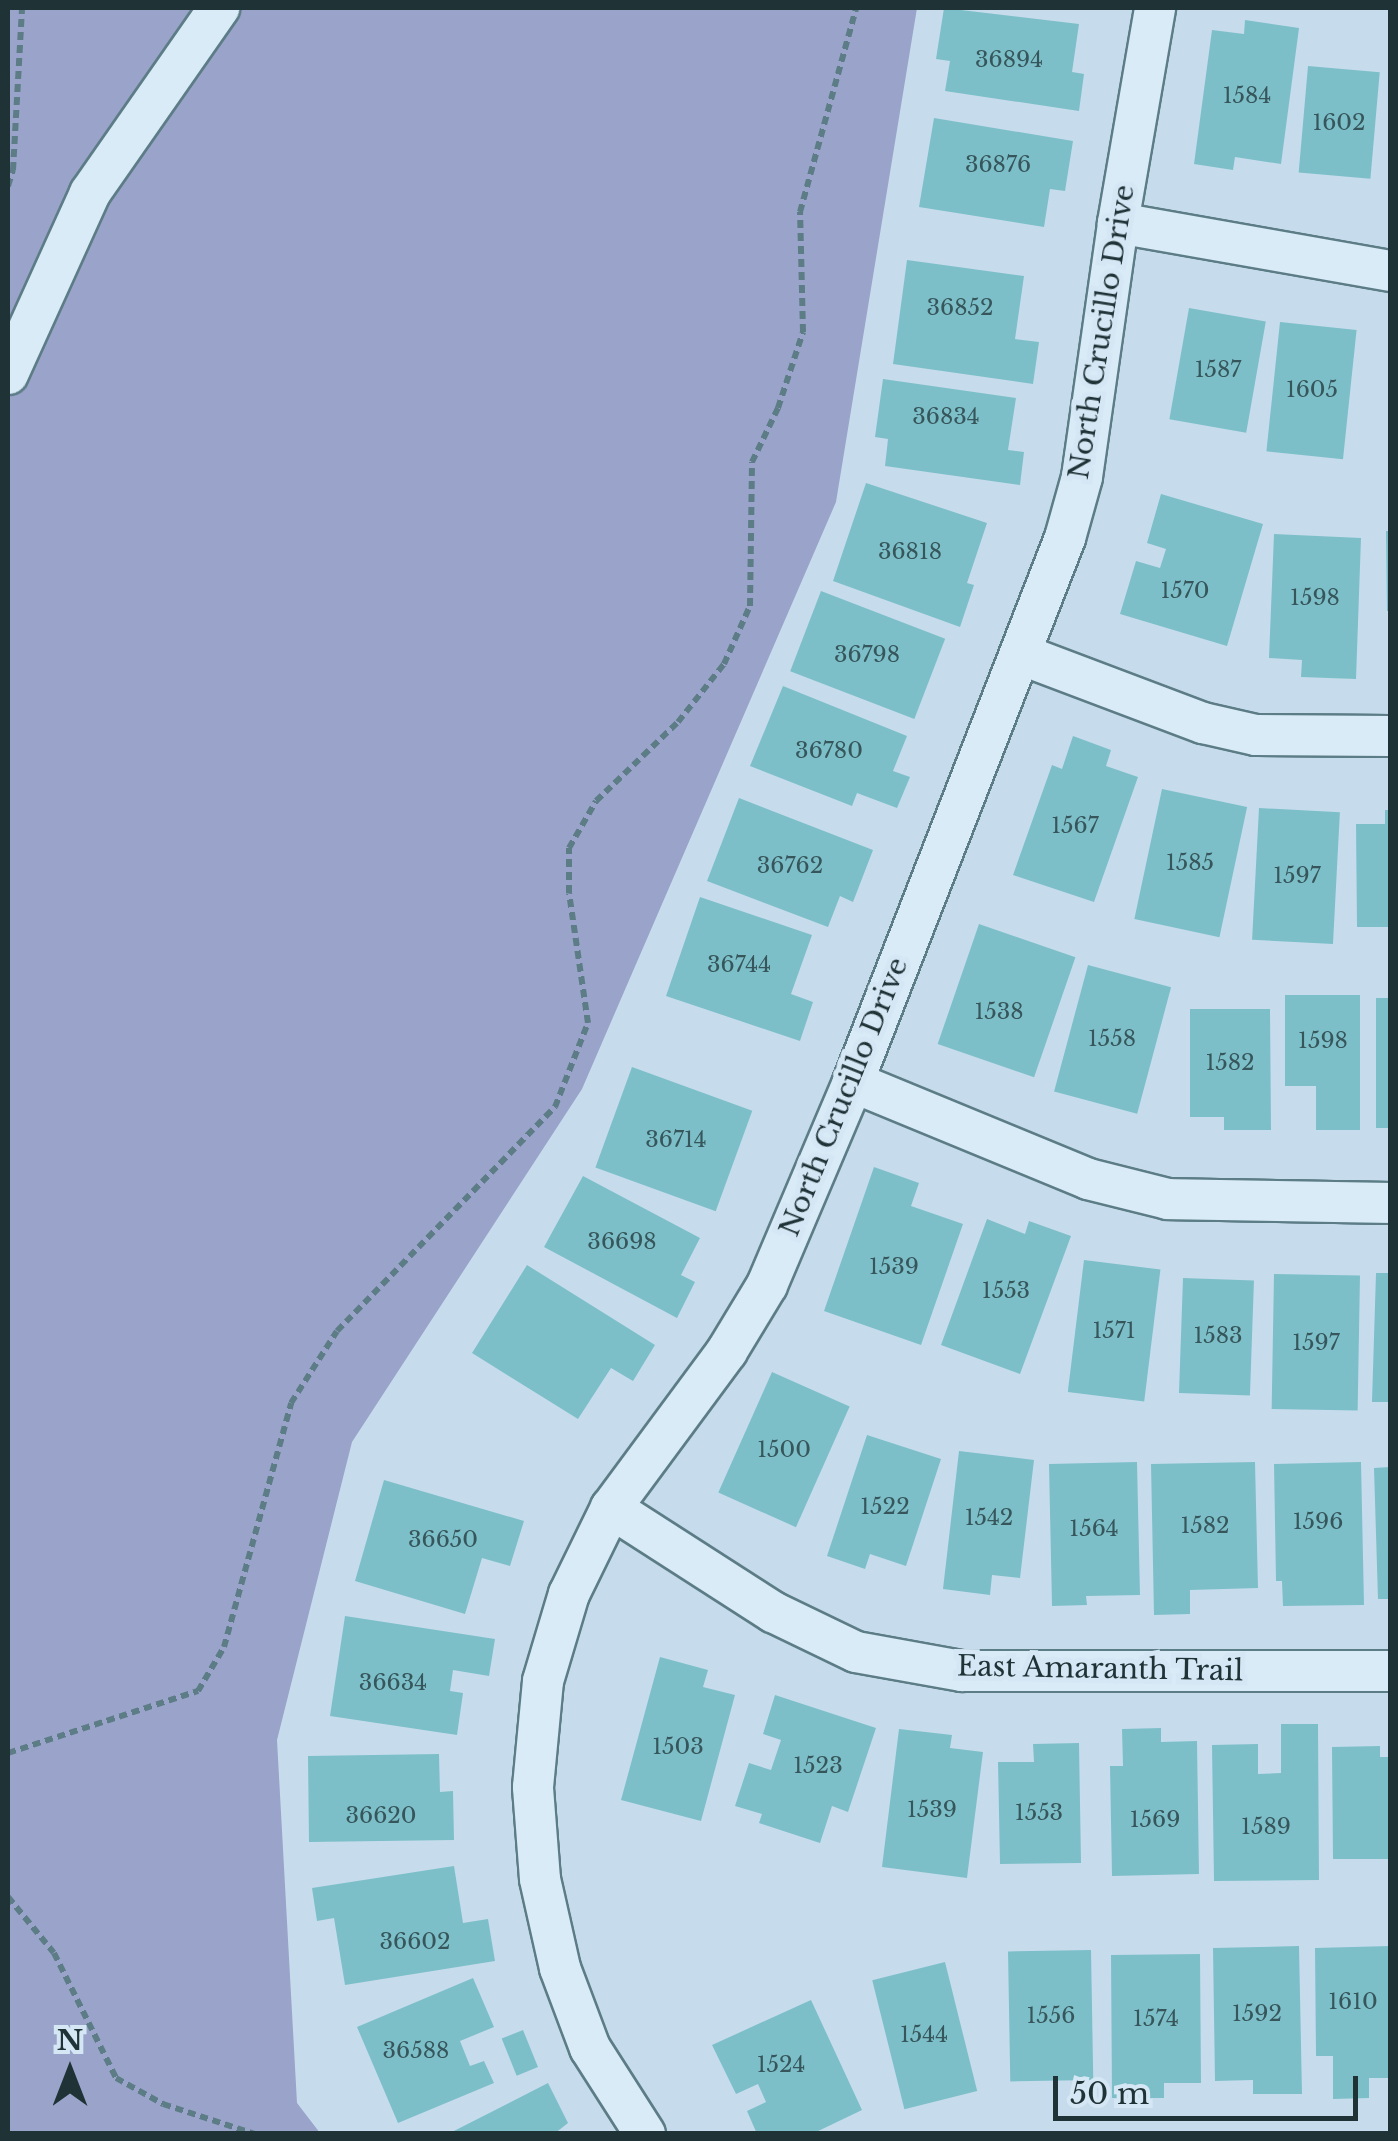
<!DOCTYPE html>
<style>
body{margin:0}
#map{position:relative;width:1398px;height:2141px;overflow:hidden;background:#c6dcec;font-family:"Libre Baskerville",serif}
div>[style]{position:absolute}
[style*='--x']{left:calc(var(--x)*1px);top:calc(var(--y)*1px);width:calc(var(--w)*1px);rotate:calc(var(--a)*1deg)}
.green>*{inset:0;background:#9aa3ca}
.building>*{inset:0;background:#7dbfc8;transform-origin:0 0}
.path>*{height:6px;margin-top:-3px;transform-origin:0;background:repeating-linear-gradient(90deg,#5c7c86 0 8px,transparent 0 13px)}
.roads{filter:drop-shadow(2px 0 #5c7c86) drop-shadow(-2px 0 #5c7c86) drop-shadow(0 2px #5c7c86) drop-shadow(0 -2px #5c7c86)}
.minor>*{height:40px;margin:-20px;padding:0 20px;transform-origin:20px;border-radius:20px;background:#d8ebf7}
span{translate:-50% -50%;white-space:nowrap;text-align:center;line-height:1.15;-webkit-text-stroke:10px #d5e7f4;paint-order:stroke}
.number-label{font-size:22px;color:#36565b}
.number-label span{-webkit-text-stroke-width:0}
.street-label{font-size:28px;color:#1f3337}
.frame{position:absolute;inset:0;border:10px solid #1f3337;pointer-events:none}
.north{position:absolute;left:20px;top:2021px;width:100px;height:100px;-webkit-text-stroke:8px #d5e7f4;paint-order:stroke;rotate:0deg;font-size:28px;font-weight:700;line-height:40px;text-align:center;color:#1f3337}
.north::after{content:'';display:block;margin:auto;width:35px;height:45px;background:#1f3337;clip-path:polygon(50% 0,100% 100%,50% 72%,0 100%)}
.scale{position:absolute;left:1053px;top:2076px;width:305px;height:45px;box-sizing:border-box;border:5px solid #1f3337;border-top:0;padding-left:12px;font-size:30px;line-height:35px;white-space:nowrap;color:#1f3337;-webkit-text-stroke:8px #d5e7f4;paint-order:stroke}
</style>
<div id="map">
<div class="green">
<i style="clip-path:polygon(8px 8px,917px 8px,836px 502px,582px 1089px,352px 1442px,277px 1740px,297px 2103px,320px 2133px,8px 2134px)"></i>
</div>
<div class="building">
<i style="clip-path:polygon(944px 8px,1079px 24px,1072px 72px,1084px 74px,1079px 111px,945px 91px,950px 61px,936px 59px)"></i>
<i style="clip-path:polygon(1245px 20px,1299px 28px,1281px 164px,1235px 157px,1233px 170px,1194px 164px,1212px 30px,1244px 34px)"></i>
<i style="left:1308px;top:66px;width:72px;height:107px;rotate:5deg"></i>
<i style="clip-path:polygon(934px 118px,1073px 141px,1065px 191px,1050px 189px,1044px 227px,919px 207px)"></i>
<i style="clip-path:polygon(907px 260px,1024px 276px,1015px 339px,1039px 342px,1033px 384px,893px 364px)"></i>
<i style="left:1189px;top:308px;width:78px;height:113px;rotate:10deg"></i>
<i style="left:1280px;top:322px;width:77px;height:130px;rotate:6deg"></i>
<i style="clip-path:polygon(883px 379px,1016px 398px,1008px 450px,1024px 452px,1020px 485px,885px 466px,888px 439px,875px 437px)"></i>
<i style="clip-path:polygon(866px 483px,987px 523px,967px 583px,974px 585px,960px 627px,833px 581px)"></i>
<i style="clip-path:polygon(1161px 494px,1263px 524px,1227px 646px,1120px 614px,1136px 561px,1160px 568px,1166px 549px,1147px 543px)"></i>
<i style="clip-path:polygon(1386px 531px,1390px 531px,1390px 611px,1387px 611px)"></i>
<i style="clip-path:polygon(1274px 534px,1361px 538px,1356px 679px,1301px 677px,1302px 660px,1269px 658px)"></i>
<i style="left:821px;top:591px;width:133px;height:86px;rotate:21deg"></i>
<i style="clip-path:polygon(783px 686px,907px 736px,893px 771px,910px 777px,897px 808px,857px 793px,852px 806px,750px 766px)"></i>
<i style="clip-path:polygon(1073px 736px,1111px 750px,1106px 766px,1138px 777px,1094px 902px,1013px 875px,1052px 765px,1062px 769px)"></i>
<i style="left:1162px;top:789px;width:87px;height:133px;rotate:12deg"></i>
<i style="clip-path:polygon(739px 798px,873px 850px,853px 902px,840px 896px,828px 927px,707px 881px)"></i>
<i style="left:1259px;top:808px;width:81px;height:132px;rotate:3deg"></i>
<i style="clip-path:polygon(1385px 810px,1390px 810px,1390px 927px,1357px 927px,1356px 824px,1385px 824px)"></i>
<i style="clip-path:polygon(700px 897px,812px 935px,791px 994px,813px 1002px,800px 1041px,666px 996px)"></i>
<i style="left:979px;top:924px;width:102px;height:127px;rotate:19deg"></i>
<i style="left:1088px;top:965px;width:86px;height:131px;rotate:15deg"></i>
<i style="clip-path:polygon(1285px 995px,1360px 995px,1360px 1130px,1316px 1130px,1316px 1086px,1285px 1086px)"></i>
<i style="left:1376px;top:998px;width:14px;height:130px"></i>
<i style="clip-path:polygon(1190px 1009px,1270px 1009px,1271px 1130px,1224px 1130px,1224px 1117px,1190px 1117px)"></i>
<i style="left:632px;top:1067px;width:128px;height:107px;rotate:20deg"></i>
<i style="clip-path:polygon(874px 1167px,919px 1183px,911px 1206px,963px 1224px,921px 1345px,824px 1311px)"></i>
<i style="clip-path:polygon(583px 1176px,700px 1238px,681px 1275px,695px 1282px,677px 1318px,544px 1247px)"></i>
<i style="clip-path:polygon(987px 1219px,1025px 1234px,1029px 1221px,1071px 1236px,1020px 1374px,941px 1345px)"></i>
<i style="left:1084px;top:1260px;width:77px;height:133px;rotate:7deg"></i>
<i style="clip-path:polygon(527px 1265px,655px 1345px,633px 1381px,611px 1368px,578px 1419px,472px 1353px)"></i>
<i style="clip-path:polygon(1376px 1273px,1390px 1273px,1390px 1402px,1372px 1402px)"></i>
<i style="left:1274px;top:1274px;width:86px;height:135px;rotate:1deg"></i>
<i style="left:1183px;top:1278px;width:71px;height:115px;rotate:2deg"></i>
<i style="left:772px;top:1372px;width:85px;height:132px;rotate:24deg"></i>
<i style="clip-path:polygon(867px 1435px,941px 1459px,906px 1566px,870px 1554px,865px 1569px,827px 1556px)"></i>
<i style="clip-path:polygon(959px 1451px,1034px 1460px,1020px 1578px,992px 1575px,990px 1595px,943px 1589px)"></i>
<i style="clip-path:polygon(1137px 1462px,1140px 1595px,1086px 1596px,1087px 1605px,1052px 1606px,1049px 1464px)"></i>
<i style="clip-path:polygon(1255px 1462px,1258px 1588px,1190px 1590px,1190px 1614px,1154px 1615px,1151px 1464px)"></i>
<i style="clip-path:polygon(1361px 1462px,1364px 1605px,1283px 1606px,1282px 1581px,1276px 1581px,1274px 1464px)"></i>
<i style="clip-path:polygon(1390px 1467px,1390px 1599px,1378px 1599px,1374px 1468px)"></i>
<i style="clip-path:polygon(384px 1480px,524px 1521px,510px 1566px,482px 1558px,465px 1614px,355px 1581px)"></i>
<i style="clip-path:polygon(345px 1616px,495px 1639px,489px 1676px,453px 1670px,450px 1691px,463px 1693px,457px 1735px,330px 1716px)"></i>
<i style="clip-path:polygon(660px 1657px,708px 1670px,703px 1687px,735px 1695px,701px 1821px,621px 1800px)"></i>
<i style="clip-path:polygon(775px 1695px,876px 1728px,848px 1812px,832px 1806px,820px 1843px,759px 1823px,762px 1814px,735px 1806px,749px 1763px,771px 1770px,781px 1740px,763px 1734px)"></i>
<i style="clip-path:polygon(1281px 1724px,1318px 1724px,1319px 1880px,1214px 1881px,1212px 1745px,1258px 1744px,1258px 1774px,1281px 1773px)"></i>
<i style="clip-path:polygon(1161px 1728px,1161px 1742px,1197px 1741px,1199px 1874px,1112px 1876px,1110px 1766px,1123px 1766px,1122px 1729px)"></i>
<i style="clip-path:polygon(899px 1729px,952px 1735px,950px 1748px,983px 1752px,967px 1878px,882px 1867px)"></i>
<i style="clip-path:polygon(1079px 1743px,1081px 1863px,1000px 1864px,998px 1762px,1034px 1762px,1033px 1744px)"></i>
<i style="clip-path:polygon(1380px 1746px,1380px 1757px,1390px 1757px,1390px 1859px,1333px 1859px,1332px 1747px)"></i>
<i style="clip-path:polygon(439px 1754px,440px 1792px,453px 1791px,454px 1840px,309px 1842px,308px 1756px)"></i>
<i style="clip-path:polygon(454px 1866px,463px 1923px,488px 1919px,495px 1961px,345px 1985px,334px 1918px,317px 1921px,312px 1888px)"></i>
<i style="clip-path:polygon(1299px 1946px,1302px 2094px,1253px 2094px,1253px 2080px,1215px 2081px,1213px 1948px)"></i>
<i style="clip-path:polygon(1390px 1946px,1390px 2078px,1369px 2078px,1369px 2098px,1333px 2099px,1333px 2056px,1316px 2056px,1315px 1948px)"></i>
<i style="left:1091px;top:1950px;width:130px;height:83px;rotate:89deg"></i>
<i style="clip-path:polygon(1200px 1954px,1201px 2083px,1164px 2083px,1164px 2098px,1112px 2098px,1111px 1955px)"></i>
<i style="left:945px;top:1962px;width:133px;height:75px;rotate:76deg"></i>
<i style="clip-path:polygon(473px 1978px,494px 2027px,460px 2041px,470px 2066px,484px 2061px,494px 2083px,398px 2123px,357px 2027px)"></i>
<i style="clip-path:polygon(811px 2000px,862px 2110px,812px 2134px,757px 2134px,747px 2111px,766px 2102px,758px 2084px,736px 2094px,712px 2045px)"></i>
<i style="left:523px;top:2030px;width:40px;height:23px;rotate:68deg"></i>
<i style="clip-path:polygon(548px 2083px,568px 2123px,554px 2134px,448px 2134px)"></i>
</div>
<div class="path">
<i style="--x:8;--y:186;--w:17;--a:-73"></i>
<i style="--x:13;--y:170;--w:162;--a:-86.8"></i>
<i style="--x:8;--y:1753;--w:200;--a:-18.1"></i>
<i style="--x:198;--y:1691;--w:51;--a:-59.4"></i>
<i style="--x:224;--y:1647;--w:253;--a:-74.6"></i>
<i style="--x:291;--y:1403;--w:85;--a:-57.4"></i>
<i style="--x:337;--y:1331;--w:313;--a:-45.8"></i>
<i style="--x:555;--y:1107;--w:90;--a:-68.6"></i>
<i style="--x:588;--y:1023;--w:131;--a:-98.3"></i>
<i style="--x:569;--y:893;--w:45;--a:-90"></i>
<i style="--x:569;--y:848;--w:54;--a:-60.1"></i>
<i style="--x:596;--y:801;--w:114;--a:-43.9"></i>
<i style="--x:678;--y:722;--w:74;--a:-51.6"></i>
<i style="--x:724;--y:664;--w:64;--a:-65.9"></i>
<i style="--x:750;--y:606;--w:144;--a:-89.2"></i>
<i style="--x:752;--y:462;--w:60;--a:-64.3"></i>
<i style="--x:778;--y:408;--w:80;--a:-71.8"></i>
<i style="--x:803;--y:332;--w:120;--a:-91.4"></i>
<i style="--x:800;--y:212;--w:212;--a:-74.6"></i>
<i style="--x:8;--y:1897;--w:72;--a:50.6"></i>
<i style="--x:54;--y:1953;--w:140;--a:63.6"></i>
<i style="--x:116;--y:2078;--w:54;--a:29"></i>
<i style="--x:163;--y:2104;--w:97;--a:18.1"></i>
</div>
<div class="roads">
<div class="minor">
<i style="--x:1118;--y:223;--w:276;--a:10"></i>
<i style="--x:8;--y:374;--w:199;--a:-65.6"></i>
<i style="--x:90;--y:193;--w:226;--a:-55.1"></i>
<i style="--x:1020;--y:654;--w:196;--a:20.7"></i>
<i style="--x:1203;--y:723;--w:54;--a:12.8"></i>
<i style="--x:1256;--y:735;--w:134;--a:0.4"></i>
<i style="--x:853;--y:1082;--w:254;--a:22.4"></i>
<i style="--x:1088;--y:1179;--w:82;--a:14"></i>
<i style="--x:1168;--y:1199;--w:222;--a:1"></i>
<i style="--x:611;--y:1508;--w:193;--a:32.7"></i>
<i style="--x:773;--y:1612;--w:92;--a:25.7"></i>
<i style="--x:856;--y:1652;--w:108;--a:10.2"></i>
<i style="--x:962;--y:1671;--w:428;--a:0"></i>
<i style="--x:645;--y:2134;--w:102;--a:-122.6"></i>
<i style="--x:590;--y:2048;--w:85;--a:-110.6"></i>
<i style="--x:560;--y:1968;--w:91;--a:-102.7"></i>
<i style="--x:540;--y:1879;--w:92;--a:-94.4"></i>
<i style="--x:533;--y:1787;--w:106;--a:-84.6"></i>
<i style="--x:543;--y:1681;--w:91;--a:-73.4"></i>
<i style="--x:569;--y:1594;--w:96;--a:-64"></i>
<i style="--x:611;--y:1508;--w:195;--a:-53.5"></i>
<i style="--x:727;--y:1351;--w:77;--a:-58.8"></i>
<i style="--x:767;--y:1285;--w:220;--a:-67"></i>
<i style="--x:853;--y:1082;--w:584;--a:-68.71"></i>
<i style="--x:1065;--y:538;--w:63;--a:-74.4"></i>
<i style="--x:1082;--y:477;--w:257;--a:-81.9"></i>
<i style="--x:1118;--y:223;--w:218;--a:-80.2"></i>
</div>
</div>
<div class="number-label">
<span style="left:1009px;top:60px">36894</span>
<span style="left:1247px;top:96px">1584</span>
<span style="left:1339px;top:123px">1602</span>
<span style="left:998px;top:165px">36876</span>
<span style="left:960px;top:308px">36852</span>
<span style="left:1218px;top:370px">1587</span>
<span style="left:1312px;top:390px">1605</span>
<span style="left:946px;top:417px">36834</span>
<span style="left:910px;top:552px">36818</span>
<span style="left:1185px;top:591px">1570</span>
<span style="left:1315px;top:598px">1598</span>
<span style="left:867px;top:655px">36798</span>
<span style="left:829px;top:751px">36780</span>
<span style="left:1075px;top:826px">1567</span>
<span style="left:1190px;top:863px">1585</span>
<span style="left:790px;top:866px">36762</span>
<span style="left:1297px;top:876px">1597</span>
<span style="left:739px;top:965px">36744</span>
<span style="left:999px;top:1012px">1538</span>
<span style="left:1112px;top:1039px">1558</span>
<span style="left:1323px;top:1041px">1598</span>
<span style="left:1230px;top:1063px">1582</span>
<span style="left:676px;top:1140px">36714</span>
<span style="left:622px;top:1242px">36698</span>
<span style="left:894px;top:1267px">1539</span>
<span style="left:1006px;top:1291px">1553</span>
<span style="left:1114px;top:1331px">1571</span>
<span style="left:1218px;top:1336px">1583</span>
<span style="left:1316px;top:1343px">1597</span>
<span style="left:784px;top:1450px">1500</span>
<span style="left:885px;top:1507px">1522</span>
<span style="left:989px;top:1518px">1542</span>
<span style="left:1318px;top:1522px">1596</span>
<span style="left:1205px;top:1526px">1582</span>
<span style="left:1094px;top:1529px">1564</span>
<span style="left:443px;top:1540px">36650</span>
<span style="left:393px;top:1683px">36634</span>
<span style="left:678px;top:1747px">1503</span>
<span style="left:818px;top:1766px">1523</span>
<span style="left:932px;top:1810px">1539</span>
<span style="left:1039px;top:1813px">1553</span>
<span style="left:381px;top:1816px">36620</span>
<span style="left:1155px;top:1820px">1569</span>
<span style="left:1266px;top:1827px">1589</span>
<span style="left:415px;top:1942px">36602</span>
<span style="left:1353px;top:2002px">1610</span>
<span style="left:1257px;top:2014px">1592</span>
<span style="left:1051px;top:2016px">1556</span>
<span style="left:1156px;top:2019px">1574</span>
<span style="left:924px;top:2035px">1544</span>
<span style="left:416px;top:2051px">36588</span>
<span style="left:781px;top:2065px">1524</span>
</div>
<div class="street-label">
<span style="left:1102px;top:332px;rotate:-81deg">North Crucillo Drive</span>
<span style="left:844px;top:1097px;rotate:-68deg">North Crucillo Drive</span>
<span style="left:1100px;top:1669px;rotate:1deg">East Amaranth Trail</span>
</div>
<div class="frame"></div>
<div class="north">N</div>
<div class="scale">50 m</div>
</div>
